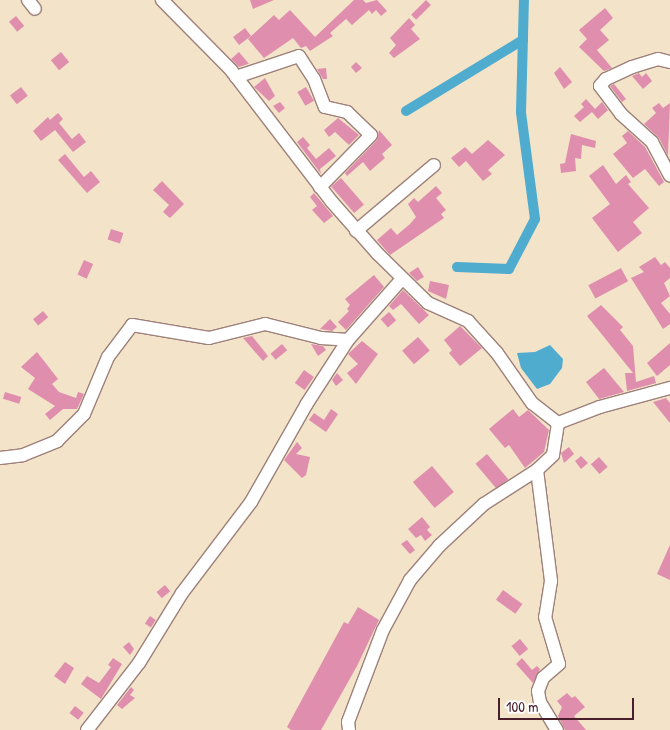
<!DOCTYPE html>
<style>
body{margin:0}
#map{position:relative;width:670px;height:730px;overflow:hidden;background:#f3e3c9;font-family:"Patrick Hand",sans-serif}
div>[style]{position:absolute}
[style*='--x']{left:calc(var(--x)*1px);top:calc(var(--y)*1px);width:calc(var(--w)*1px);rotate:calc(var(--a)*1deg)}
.water>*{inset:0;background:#50acce}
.canal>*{height:10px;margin:-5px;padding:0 5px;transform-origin:5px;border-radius:5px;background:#50acce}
.building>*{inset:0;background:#e08eae;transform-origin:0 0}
.roads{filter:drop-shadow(1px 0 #9e817a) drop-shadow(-1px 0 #9e817a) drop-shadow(0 1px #9e817a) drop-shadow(0 -1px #9e817a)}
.minor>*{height:12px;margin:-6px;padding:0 6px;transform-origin:6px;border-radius:6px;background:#fff}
span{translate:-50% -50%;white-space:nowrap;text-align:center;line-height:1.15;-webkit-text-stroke:5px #fff;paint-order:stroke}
.scale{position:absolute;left:498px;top:698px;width:136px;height:22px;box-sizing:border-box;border:2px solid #4a1f2b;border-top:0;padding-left:6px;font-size:15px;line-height:18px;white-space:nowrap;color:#4a1f2b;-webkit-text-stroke:4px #fff;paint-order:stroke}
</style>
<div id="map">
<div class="water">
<i style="clip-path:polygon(550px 345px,563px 359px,562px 368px,550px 384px,537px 389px,521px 368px,517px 353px,535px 352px)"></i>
</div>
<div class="canal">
<i style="--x:406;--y:111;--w:137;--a:-31.3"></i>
<i style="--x:457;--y:267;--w:52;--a:2.2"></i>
<i style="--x:509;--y:269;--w:56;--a:-62.5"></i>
<i style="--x:535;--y:219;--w:108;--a:-97.5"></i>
<i style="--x:521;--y:112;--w:112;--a:-88.5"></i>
</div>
<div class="building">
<i style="clip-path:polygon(250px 0,274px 0,253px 9px)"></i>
<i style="clip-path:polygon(354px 0,363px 0,366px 3px,377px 0,387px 11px,381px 16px,376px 10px,372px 14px,369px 10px,352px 25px,346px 19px,330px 33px,333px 36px,310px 51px,306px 46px,301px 48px,293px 38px,264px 58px,248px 39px,274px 15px,279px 20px,290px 10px,315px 37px)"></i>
<i style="left:426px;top:0;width:7px;height:21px;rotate:45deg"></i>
<i style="clip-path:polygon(605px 8px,613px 18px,600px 30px,609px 40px,597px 50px,612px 68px,604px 71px,579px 47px,587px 39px,579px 30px)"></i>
<i style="left:16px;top:16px;width:13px;height:9px;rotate:51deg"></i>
<i style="clip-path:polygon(409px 18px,415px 25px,411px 29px,420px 39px,394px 58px,389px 53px,396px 45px,390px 38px)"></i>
<i style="left:245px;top:28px;width:10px;height:15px;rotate:53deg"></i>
<i style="left:61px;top:52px;width:13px;height:13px;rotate:51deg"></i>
<i style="clip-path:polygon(239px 52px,249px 64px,248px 64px,239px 67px,231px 59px)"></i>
<i style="clip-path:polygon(356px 62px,362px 68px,356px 73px,351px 67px)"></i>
<i style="clip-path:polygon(560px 67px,572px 82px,564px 89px,554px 73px)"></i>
<i style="clip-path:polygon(326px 68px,327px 79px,323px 79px,317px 69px)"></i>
<i style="clip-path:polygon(639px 73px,642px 77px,646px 73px,652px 81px,643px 89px,632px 76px)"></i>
<i style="clip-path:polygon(265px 78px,275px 96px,269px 101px,254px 87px)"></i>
<i style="clip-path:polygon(614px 84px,626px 99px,622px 102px,610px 86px)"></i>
<i style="left:21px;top:87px;width:11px;height:14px;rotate:52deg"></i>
<i style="left:306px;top:87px;width:16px;height:10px;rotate:60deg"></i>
<i style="clip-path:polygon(586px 99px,595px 109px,602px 102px,610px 113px,608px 110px,598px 119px,592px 112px,580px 122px,574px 116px,584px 107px,581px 104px)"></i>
<i style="clip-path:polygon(280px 102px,285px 108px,279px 113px,273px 106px)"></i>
<i style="clip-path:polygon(659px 103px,663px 108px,670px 103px,668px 156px,659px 138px,644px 124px,656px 113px,652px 108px)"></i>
<i style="clip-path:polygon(58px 113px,63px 119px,59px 123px,72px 139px,79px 133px,86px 142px,73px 152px,55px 130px,41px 141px,33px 131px,48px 117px,50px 120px)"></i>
<i style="clip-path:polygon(338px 118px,359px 135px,349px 145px,335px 132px,329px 137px,324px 130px)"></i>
<i style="clip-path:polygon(379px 130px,392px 145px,382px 154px,385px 158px,370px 171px,363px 162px,347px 176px,345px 173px,377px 140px)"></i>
<i style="clip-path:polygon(628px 131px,645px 147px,664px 182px,659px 186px,645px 169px,633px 178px,613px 154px,627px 143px,622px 136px)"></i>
<i style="clip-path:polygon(571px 134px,596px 141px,595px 148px,582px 145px,581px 159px,575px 158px,576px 171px,561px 173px,560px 164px,565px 163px)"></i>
<i style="clip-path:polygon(303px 137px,310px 145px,307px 148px,316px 159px,329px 148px,336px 156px,320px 169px,321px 174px,297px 142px)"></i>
<i style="clip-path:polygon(488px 140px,505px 155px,488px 170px,492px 174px,483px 181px,466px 161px,459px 167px,451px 158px,465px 147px,472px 154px)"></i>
<i style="clip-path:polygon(65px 154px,84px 177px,91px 171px,100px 182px,87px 193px,58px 160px)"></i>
<i style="clip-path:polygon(603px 165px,616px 184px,626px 175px,631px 182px,628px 184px,649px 208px,633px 222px,642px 233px,618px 252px,592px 218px,610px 204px,589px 176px)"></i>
<i style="left:341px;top:178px;width:35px;height:13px;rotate:49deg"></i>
<i style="clip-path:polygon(162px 181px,184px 204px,170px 218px,163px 212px,169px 205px,153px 190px)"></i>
<i style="clip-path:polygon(436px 186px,442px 193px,436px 198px,446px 210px,441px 214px,444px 218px,390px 255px,377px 240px,391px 228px,397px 235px,410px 224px,416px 217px,408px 204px,414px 198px,418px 202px)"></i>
<i style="clip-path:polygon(314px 193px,333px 216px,324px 223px,312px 210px,317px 206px,310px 197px)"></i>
<i style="left:111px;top:229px;width:13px;height:11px;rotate:18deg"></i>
<i style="clip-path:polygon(655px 257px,661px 265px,665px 262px,670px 268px,670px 278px,664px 283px,670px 296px,661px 303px,670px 314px,670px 324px,663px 329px,631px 278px,644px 272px,639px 267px)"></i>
<i style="left:84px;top:260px;width:10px;height:16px;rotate:24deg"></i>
<i style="clip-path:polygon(418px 267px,424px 277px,417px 281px,409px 273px)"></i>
<i style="left:621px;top:268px;width:15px;height:37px;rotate:62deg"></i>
<i style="clip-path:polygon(374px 275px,384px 287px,346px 330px,338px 322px,349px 311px,347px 309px,350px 305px,345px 299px)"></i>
<i style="clip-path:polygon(430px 281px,449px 285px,446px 299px,428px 291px)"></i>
<i style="clip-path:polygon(403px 290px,429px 315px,419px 324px,401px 304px,393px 310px,389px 306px)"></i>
<i style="clip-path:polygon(601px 305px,623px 327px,620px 330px,633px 346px,636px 382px,654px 376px,656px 383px,627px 391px,625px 373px,633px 373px,587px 316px)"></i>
<i style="left:43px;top:311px;width:8px;height:13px;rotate:50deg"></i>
<i style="left:389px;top:312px;width:11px;height:11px;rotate:49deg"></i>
<i style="clip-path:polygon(330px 319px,337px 327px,332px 331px,320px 329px)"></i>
<i style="clip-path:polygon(460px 326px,482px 348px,460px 366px,449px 353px,452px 350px,444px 340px)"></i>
<i style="clip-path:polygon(252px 336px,268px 356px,263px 361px,243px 338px)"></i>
<i style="left:418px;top:337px;width:18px;height:21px;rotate:49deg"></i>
<i style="clip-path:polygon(362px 341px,378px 354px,356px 384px,347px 373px,358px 364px,348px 354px)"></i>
<i style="clip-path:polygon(670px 343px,670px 365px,657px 376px,647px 363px)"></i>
<i style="left:282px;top:344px;width:8px;height:15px;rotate:50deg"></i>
<i style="clip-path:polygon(311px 344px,323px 346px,326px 350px,318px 356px)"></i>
<i style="clip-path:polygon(37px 352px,58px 379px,52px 384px,59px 392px,76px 398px,78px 392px,84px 394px,77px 409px,63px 409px,50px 420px,45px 414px,55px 406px,28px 389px,35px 378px,21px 367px)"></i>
<i style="clip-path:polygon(604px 368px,624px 392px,599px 399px,586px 382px)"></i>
<i style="left:304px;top:370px;width:12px;height:16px;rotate:35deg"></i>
<i style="clip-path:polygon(337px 373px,343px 380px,336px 386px,332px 380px)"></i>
<i style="left:5px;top:392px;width:17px;height:7px;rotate:17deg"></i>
<i style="clip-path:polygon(666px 398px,670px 403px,670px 423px,653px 402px)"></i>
<i style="clip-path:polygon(331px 409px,338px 414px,326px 432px,309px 420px,314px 413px,324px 420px)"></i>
<i style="clip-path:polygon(513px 409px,519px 417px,528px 410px,549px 430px,544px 452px,525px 468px,509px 445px,505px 448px,489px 429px)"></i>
<i style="clip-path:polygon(297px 442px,302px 448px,296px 454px,310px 457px,306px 475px,302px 478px,284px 460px)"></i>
<i style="clip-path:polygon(569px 447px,574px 454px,564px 463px,561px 453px)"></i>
<i style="left:487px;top:454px;width:33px;height:15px;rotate:50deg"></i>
<i style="clip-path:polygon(581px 456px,588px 463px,581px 469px,575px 461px)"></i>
<i style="left:599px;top:457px;width:13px;height:11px;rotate:48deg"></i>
<i style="left:432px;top:466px;width:34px;height:25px;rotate:50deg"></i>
<i style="clip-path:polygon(422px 517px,430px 527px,427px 530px,432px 535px,425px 541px,421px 535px,416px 538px,408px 529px)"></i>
<i style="clip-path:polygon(407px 540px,415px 550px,410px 554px,401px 544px)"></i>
<i style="clip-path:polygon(670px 545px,670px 580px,657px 574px)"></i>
<i style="left:165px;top:585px;width:8px;height:11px;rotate:50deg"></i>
<i style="left:503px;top:590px;width:24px;height:12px;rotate:36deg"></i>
<i style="clip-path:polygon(358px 607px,379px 620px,357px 666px,321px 730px,291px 730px,287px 727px,344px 622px,348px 624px)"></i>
<i style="left:150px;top:616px;width:7px;height:9px;rotate:34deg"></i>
<i style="left:520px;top:639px;width:13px;height:11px;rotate:51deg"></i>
<i style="clip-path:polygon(129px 642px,134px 649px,130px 655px,123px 647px)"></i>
<i style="clip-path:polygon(113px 658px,122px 664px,101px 699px,81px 684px,87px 676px,99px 683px,111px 667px,108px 665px)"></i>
<i style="clip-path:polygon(522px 658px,532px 670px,537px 666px,540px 669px,533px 683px,516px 664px)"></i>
<i style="clip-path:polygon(65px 662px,74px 668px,65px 684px,54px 676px)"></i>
<i style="clip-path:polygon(131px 687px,134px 690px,130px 695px,135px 698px,122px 709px,117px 705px)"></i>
<i style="clip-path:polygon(567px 693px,572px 698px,575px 696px,585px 707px,574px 716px,586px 730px,565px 730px,558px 716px,562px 707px,557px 701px)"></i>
<i style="left:75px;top:706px;width:11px;height:9px;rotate:38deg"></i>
</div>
<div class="roads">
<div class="minor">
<i style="--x:28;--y:0;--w:11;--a:52"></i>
<i style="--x:162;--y:0;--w:98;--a:45.4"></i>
<i style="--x:231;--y:70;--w:166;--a:52.6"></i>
<i style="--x:332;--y:202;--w:69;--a:48.5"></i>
<i style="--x:378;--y:254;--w:70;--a:44.4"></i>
<i style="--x:428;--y:303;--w:44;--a:24.2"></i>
<i style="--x:468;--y:321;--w:43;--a:47.8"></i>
<i style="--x:497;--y:353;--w:61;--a:55"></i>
<i style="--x:532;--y:403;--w:33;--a:38"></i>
<i style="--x:670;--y:62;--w:12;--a:-166"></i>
<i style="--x:658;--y:59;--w:27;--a:163"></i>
<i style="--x:632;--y:67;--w:29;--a:155"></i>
<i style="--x:606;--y:79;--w:9;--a:131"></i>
<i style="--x:600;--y:86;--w:35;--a:53"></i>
<i style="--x:621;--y:114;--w:42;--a:42.1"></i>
<i style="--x:652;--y:142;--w:38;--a:62"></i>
<i style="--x:236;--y:77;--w:66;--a:-18.4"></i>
<i style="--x:299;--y:56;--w:27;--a:57"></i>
<i style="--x:314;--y:79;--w:30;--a:69"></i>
<i style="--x:325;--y:107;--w:23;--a:13"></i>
<i style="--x:347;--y:112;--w:33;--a:44"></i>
<i style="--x:371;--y:135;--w:73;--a:134.4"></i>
<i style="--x:356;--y:231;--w:102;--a:-40.2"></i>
<i style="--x:0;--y:458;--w:23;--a:-7"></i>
<i style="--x:23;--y:455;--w:37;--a:-22"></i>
<i style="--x:57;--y:441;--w:38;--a:-45"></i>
<i style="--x:84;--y:414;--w:62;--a:-67.2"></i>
<i style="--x:108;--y:357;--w:40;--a:-53"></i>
<i style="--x:132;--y:325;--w:78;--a:9.6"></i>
<i style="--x:209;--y:338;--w:58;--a:-14"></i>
<i style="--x:265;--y:324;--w:58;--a:14"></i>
<i style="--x:321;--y:338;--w:27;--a:4"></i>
<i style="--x:537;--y:470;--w:112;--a:82.8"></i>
<i style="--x:551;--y:581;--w:36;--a:99"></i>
<i style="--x:545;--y:617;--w:49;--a:73.4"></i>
<i style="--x:559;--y:664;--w:21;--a:139"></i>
<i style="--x:543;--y:678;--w:14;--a:111"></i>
<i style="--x:538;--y:691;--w:11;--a:80"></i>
<i style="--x:540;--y:702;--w:33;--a:59"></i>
<i style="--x:87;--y:730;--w:85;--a:-52.2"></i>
<i style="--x:139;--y:663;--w:82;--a:-58.4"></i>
<i style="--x:182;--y:593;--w:114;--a:-52.8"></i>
<i style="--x:251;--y:502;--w:112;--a:-60.4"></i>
<i style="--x:306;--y:405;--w:77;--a:-57.1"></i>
<i style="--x:348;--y:340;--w:81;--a:-48.5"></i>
<i style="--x:349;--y:730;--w:8;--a:-97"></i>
<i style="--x:348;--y:722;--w:98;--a:-69.2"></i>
<i style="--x:383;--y:630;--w:57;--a:-61.6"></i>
<i style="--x:410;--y:580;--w:45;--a:-49.5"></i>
<i style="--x:439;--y:546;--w:62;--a:-43"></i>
<i style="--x:484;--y:504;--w:63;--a:-32.7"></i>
<i style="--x:537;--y:470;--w:22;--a:-43"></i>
<i style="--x:553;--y:455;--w:32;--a:-81"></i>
<i style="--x:558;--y:423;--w:45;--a:-20.9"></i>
<i style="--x:600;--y:407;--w:73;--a:-15.2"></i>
</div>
</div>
<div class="scale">100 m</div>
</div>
